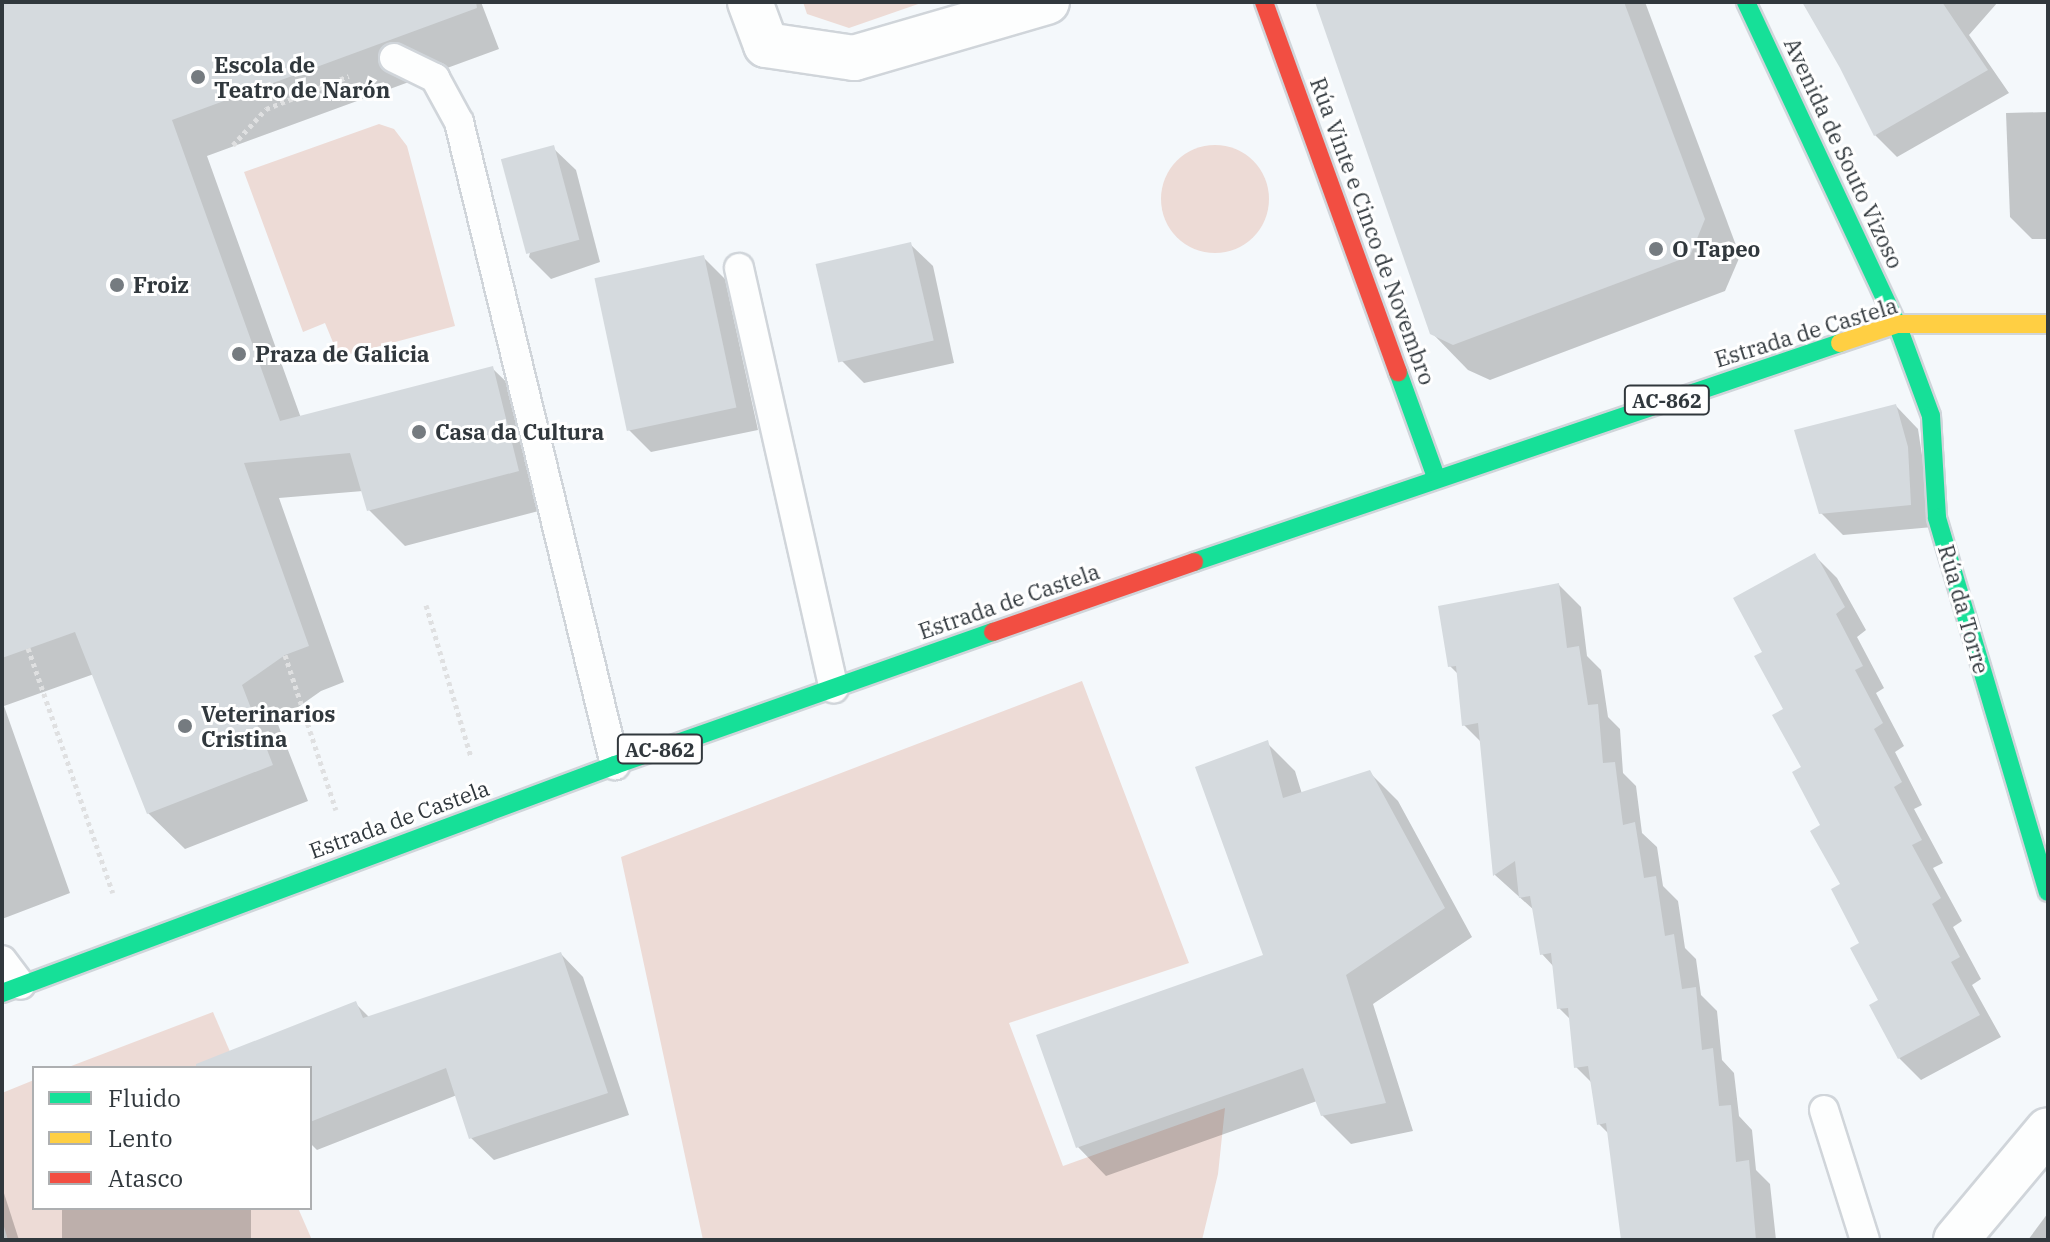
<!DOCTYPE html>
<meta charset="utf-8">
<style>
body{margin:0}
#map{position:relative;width:2050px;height:1242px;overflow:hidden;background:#f4f8fb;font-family:"IBM Plex Serif",serif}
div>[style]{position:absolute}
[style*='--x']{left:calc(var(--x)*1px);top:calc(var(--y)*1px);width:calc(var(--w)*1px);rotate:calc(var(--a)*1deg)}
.green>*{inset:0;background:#eddbd6}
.round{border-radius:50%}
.shadow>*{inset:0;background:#0003;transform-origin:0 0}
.building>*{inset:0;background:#d5dade;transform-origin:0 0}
.path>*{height:5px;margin-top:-2.5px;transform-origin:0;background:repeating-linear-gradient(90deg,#dfe0e1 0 4px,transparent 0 8px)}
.roads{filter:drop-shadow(2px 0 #d0d5da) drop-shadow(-2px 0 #d0d5da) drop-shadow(0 2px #d0d5da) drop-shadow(0 -2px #d0d5da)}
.lane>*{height:28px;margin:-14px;padding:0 14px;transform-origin:14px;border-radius:14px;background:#fdfefe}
.street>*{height:44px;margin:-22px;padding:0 22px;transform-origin:22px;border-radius:22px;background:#fdfefe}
.fast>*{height:18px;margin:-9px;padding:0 9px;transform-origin:9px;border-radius:9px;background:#16e098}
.slow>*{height:18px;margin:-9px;padding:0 9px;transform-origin:9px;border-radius:9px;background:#ffcf43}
.jam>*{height:18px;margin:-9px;padding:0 9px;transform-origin:9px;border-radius:9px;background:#f24e42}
.dots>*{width:22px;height:22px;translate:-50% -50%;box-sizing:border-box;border:4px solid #fff;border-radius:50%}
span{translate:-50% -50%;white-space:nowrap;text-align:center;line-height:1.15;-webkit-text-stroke:6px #fff;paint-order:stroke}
.shield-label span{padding:2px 6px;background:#fff;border:2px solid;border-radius:6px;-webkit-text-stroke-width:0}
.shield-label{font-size:20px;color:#31383d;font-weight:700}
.poi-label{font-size:22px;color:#31383d;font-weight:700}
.left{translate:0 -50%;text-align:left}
.street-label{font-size:22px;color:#31383d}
.frame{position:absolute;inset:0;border:4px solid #31383d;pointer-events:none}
.legend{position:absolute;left:32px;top:1066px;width:280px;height:144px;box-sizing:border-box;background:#fff;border:2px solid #adafb1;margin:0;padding:10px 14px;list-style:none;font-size:24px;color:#31383d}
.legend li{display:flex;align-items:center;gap:16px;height:40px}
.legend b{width:40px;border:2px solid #adafb1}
</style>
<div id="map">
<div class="green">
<i style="clip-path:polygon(803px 2px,924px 2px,849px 28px,807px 14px)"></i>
<i style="clip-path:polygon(379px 124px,394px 129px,407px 146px,455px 326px,339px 357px,325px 323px,303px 332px,244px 172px)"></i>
<i class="round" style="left:1161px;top:145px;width:108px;height:108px"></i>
<i style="clip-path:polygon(1082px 681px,1189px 963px,1009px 1023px,1063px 1166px,1225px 1108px,1218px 1174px,1202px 1240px,703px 1240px,621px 857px)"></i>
<i style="clip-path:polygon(213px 1012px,237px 1068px,66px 1068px)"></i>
<i style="clip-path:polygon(34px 1080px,34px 1208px,298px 1208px,312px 1240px,8px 1240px,2px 1220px,2px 1093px)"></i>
</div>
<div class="shadow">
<i style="clip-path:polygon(2px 2px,481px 2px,499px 49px,207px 156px,301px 418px,492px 368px,529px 404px,554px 507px,405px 546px,369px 510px,363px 491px,279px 498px,344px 682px,321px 691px,277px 722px,308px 801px,185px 849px,148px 813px,94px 674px,4px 706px,70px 893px,2px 919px)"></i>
<i style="clip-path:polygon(1317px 2px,1645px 2px,1740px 256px,1725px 291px,1490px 380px,1468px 370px,1432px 333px)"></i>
<i style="clip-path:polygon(1825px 2px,1998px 2px,1969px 35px,2009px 93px,1897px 157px,1875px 135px,1842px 67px)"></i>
<i style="clip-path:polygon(2048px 112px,2048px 239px,2032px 239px,2010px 217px,2006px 113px)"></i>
<i style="clip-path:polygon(553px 148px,576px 170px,600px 262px,551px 279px,529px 257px)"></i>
<i style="clip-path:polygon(910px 244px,933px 266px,954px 363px,864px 383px,842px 361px)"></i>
<i style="clip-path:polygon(703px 257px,725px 279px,758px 430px,651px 452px,629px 430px)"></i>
<i style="clip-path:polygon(1896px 406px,1918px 429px,1933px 527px,1843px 535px,1821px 513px)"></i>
<i style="clip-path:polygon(1815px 556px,1837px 578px,1866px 630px,1857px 637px,1884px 688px,1876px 693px,1904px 746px,1895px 752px,1922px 805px,1914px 809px,1943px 863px,1933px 868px,1962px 921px,1953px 927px,1981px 979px,1972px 985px,2001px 1037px,1921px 1080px,1899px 1058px,1765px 653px)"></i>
<i style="clip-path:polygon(1559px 585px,1581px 607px,1587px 656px,1601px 670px,1608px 717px,1620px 729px,1623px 773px,1636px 786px,1642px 833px,1657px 847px,1663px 886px,1678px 901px,1685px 948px,1696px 959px,1701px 995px,1717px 1011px,1722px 1060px,1734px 1073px,1739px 1116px,1752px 1130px,1756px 1170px,1770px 1184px,1776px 1240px,1635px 1240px,1609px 1134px,1599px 1124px,1593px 1084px,1576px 1067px,1572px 1021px,1559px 1008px,1554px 967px,1542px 954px,1535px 911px,1495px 875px,1482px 743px,1464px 725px,1459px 675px,1450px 666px)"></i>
<i style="clip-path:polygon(1267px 743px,1295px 771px,1302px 794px,1369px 772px,1398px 801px,1472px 937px,1373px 1004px,1413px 1131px,1351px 1144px,1322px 1115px,1317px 1101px,1106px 1176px,1078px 1147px,1265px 956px)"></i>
<i style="clip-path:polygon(561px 954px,583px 977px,629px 1115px,494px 1160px,471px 1138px,457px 1095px,317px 1150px,310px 1143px,310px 1068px,271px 1068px,356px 1004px,370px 1018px)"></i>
<i style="clip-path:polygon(2px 1187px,19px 1240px,2px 1240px)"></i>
<i style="left:62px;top:1208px;width:189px;height:35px"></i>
<i style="clip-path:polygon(2048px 1213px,2048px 1240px,2028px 1240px)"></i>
</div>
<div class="building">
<i style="clip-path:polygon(2px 2px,476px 2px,477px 8px,172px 120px,280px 421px,493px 366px,519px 471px,367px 511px,350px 453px,244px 463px,309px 646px,285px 655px,242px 685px,273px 765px,147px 814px,75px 632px,2px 658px)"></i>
<i style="clip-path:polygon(1315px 2px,1624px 2px,1705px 219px,1690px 256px,1453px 345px,1430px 334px)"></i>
<i style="clip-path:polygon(1802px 2px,1942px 2px,1988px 70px,1874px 136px,1840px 68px)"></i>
<i style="left:554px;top:145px;width:98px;height:55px;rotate:75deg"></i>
<i style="left:911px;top:242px;width:101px;height:98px;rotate:77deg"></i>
<i style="left:704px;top:255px;width:156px;height:112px;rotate:78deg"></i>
<i style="clip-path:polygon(1896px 404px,1908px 447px,1911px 505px,1819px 514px,1794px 430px)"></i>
<i style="clip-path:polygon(1815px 553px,1845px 607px,1836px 614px,1863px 666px,1855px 670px,1883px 723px,1874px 729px,1902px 782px,1894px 787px,1922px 840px,1912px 845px,1941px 898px,1932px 904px,1960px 957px,1951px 962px,1980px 1015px,1898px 1059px,1869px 1005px,1878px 1000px,1850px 948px,1859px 943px,1831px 889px,1840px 884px,1810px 831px,1820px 825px,1792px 772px,1801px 767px,1772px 715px,1783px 709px,1754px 656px,1762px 652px,1733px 598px)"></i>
<i style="clip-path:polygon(1559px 583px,1567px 648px,1579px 646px,1588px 705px,1598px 704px,1603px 763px,1615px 762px,1623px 825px,1635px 822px,1644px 878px,1656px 876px,1665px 936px,1674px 934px,1682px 989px,1696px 987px,1702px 1050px,1713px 1048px,1719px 1106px,1731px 1105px,1736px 1162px,1749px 1160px,1756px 1240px,1621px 1240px,1606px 1123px,1597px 1125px,1588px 1066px,1574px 1068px,1568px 1008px,1557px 1009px,1551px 953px,1540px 955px,1530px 896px,1519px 898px,1515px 861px,1493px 876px,1478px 723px,1462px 726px,1456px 666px,1448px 667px,1438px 606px)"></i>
<i style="clip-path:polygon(1268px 740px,1283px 798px,1370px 770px,1445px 908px,1346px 975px,1386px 1103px,1321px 1116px,1303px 1068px,1076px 1148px,1036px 1035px,1263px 955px,1195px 767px)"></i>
<i style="clip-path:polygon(561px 952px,608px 1093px,469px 1139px,446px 1068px,310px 1122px,310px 1068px,196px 1068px,196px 1064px,356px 1001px,363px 1018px)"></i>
</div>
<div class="path">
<i style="--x:233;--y:145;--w:49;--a:-47.5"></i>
<i style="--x:266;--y:109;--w:89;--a:-21.7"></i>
<i style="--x:426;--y:605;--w:159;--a:73.5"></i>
<i style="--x:28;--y:648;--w:259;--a:70.9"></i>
<i style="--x:285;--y:655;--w:163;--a:71.8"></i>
<i style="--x:1231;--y:1240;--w:1;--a:0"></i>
</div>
<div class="roads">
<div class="lane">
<i style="--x:394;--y:58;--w:46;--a:26"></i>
<i style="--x:435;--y:78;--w:50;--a:61.4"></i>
<i style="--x:459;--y:122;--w:662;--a:76.36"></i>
<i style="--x:739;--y:268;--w:431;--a:77.3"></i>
<i style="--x:2;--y:960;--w:31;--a:53"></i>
<i style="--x:1824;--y:1110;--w:136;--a:72.5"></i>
</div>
<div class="street">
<i style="--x:750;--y:2;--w:46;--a:69.6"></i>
<i style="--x:766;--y:45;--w:89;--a:8.4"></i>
<i style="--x:854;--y:58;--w:201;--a:-16.2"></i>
<i style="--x:1956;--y:1240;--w:143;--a:-50.1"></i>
</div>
<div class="fast">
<i style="--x:1746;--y:2;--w:356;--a:64.9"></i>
<i style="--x:1897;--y:324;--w:98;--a:69.7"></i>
<i style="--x:1931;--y:416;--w:102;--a:86.6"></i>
<i style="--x:1937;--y:518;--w:390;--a:73.5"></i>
<i style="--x:1398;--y:372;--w:112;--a:70.1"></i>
<i style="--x:1194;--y:562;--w:682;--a:-18.73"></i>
<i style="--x:2;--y:993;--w:654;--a:-20.4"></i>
<i style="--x:615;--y:765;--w:401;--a:-19.4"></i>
</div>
<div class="slow">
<i style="--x:1840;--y:343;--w:60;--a:-18.4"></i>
<i style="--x:1897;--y:324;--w:151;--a:0"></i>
</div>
<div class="jam">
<i style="--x:1264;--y:2;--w:394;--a:70.1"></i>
<i style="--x:993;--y:632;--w:213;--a:-19.2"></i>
</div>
</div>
<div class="dots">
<i style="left:198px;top:77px;background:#757b80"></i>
<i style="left:1656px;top:249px;background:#757b80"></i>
<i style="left:117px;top:285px;background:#757b80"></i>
<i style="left:239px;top:354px;background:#757b80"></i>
<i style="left:419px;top:432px;background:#757b80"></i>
<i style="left:185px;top:726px;background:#757b80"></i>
</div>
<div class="shield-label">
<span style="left:1667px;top:400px">AC-862</span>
<span style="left:660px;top:749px">AC-862</span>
</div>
<div class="poi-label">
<span class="left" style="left:214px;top:77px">Escola de<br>Teatro de Narón</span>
<span class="left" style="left:1672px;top:249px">O Tapeo</span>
<span class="left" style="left:133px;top:285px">Froiz</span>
<span class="left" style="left:255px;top:354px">Praza de Galicia</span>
<span class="left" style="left:435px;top:432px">Casa da Cultura</span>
<span class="left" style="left:201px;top:726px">Veterinarios<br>Cristina</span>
</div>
<div class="street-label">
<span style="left:1844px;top:153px;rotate:65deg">Avenida de Souto Vizoso</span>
<span style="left:1373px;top:231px;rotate:70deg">Rúa Vinte e Cinco de Novembro</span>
<span style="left:1806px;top:332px;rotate:-17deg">Estrada de Castela</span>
<span style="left:1009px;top:601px;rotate:-19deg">Estrada de Castela</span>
<span style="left:1964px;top:609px;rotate:74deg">Rúa da Torre</span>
<span style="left:399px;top:819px;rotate:-20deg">Estrada de Castela</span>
</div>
<div class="frame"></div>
<ul class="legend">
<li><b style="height:10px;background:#16e098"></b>Fluido</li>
<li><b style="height:10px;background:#ffcf43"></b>Lento</li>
<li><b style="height:10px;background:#f24e42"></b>Atasco</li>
</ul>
</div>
